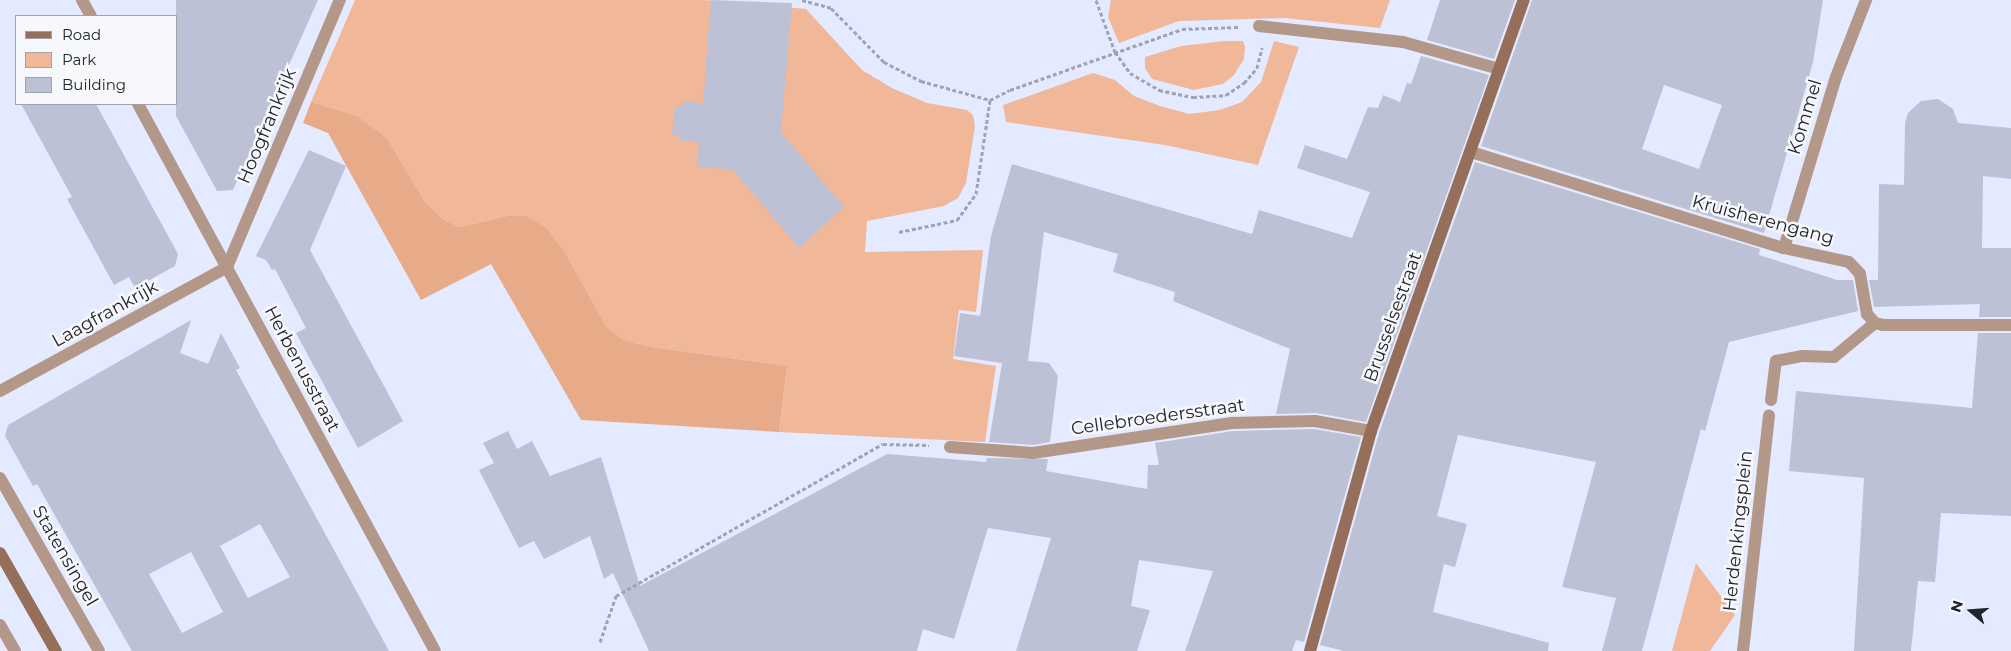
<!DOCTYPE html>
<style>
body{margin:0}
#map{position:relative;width:2011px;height:651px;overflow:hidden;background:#e4eaff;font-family:Montserrat,sans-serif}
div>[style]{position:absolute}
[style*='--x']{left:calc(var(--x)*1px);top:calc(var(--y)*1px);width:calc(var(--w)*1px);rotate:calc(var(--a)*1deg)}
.green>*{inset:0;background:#f1b799}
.forest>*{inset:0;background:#e7ab8a}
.building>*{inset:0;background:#bcc1d5}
.path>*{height:3px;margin-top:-1.5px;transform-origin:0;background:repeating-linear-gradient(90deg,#9fa4b4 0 4px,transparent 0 6.5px)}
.lane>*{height:12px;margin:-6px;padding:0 6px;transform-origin:6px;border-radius:6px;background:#b3988a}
.street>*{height:12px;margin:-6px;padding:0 6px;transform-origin:6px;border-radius:6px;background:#b3988a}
.secondary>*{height:12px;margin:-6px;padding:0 6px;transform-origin:6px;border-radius:6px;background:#966f5b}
span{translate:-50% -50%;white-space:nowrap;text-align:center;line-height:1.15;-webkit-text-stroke:5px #f7f8fc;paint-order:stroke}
.street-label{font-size:18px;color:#22242b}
.legend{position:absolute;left:15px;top:15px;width:162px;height:90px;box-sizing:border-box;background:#f7f8fc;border:1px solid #a2a3a8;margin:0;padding:6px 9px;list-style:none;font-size:15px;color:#22242b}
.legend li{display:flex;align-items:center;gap:10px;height:25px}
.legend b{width:25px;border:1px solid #a2a3a8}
.north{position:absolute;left:1946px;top:586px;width:50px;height:50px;-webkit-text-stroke:4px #f7f8fc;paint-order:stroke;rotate:288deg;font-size:14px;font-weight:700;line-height:20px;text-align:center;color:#22242b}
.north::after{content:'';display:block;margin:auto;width:18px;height:22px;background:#22242b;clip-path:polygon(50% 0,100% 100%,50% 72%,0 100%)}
</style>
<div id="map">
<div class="green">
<i style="clip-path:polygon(355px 0,704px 0,806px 9px,862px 70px,892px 88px,927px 103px,967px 110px,973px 115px,975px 126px,966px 183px,958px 198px,944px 206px,867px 221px,865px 252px,983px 250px,976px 312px,959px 310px,953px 359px,996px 366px,985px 442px,779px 432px,787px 366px,652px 347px,623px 340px,606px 326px,566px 254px,507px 216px,460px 227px,444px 220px,425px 202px,387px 138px,358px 116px,311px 102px)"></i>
<i style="clip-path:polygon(1111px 0,1390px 0,1380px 28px,1285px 18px,1179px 21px,1119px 43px,1108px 17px)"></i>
<i style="clip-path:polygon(1225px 41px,1243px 41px,1245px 47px,1244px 59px,1234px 75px,1223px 84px,1194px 90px,1152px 79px,1145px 68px,1145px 57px,1181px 46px)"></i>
<i style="clip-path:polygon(1274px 41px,1299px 47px,1258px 165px,1165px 145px,1006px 122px,1003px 105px,1093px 73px,1115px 80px,1134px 96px,1160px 106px,1189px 114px,1220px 110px,1242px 102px,1261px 82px)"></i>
<i style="clip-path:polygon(1696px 563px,1735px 615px,1710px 651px,1672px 651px)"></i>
</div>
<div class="forest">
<i style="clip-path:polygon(311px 102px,358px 116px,387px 138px,425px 202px,444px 220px,460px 227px,507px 216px,526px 216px,546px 228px,566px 254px,606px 326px,623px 340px,652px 347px,787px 366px,779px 432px,581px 420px,491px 264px,421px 300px,328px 133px,303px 123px)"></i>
</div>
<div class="building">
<i style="clip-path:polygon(176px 0,318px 0,233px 190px,217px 191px,176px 116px)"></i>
<i style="clip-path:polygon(711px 0,792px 3px,781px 132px,844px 207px,799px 248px,733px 170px,697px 166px,699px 142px,680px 141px,680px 136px,672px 135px,675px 105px,683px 105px,683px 101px,703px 103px)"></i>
<i style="clip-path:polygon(1440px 0,1515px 0,1494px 59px,1427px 40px)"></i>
<i style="clip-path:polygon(evenodd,1532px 0,1823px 0,1813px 62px,1764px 233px,1481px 146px,1532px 0,1664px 85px,1722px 105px,1699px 169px,1642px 149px,1664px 85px)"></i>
<i style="clip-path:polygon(1421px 56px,1489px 75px,1366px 422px,1316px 413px,1276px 414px,1290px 349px,1173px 301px,1175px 292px,1113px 272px,1118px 254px,1044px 232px,1028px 361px,1049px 363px,1058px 376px,1050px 442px,1033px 445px,989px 442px,1002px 363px,954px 356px,960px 313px,980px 316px,991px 236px,1012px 164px,1252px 234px,1259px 210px,1352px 238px,1370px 192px,1297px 168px,1305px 145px,1347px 159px,1368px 107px,1378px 108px,1383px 95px,1400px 102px,1407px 83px,1411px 84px)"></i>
<i style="clip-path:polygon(1938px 99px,1953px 109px,1958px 123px,2011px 128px,2011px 179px,1983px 176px,1982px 248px,2011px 248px,2011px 317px,1979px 317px,1980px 304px,1874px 307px,1869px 280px,1878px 280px,1879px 184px,1904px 185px,1905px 123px,1908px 113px,1921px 101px)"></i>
<i style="clip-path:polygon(21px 104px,96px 104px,178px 254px,175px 266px,135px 288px,129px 277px,114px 285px,67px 199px,72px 197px)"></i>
<i style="clip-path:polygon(309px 150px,346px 166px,310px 250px,403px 421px,358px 448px,296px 333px,306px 328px,275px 269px,272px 270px,266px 260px,256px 256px)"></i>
<i style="clip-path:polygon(1475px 162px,1760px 249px,1759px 255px,1837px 280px,1853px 280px,1858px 311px,1729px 342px,1705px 431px,1701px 429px,1642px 651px,1602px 651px,1616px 598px,1562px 587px,1596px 462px,1458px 435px,1437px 516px,1467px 524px,1455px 567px,1444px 564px,1433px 612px,1549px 643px,1548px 651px,1344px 651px,1320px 645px,1379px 433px)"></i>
<i style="clip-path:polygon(evenodd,191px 320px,180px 353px,208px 364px,221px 333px,240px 368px,236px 370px,389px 651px,132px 651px,37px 484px,33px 486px,5px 436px,8px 425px,191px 320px,260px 524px,290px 577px,248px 598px,220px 546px,260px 524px,191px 320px,191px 552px,223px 612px,182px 633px,149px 574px,191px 552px)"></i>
<i style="clip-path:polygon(1978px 333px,2011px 333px,2011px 516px,1941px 513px,1935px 582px,1918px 581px,1911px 651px,1854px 651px,1864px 478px,1789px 471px,1796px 391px,1972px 408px)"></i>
<i style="clip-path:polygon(1314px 429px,1361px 437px,1304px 642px,1296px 640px,1292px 651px,1185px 651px,1213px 571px,1139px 560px,1131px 606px,1150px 610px,1137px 651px,1016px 651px,1051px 538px,988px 528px,954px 639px,923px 629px,917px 651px,649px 651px,613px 573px,604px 579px,590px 536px,544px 559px,534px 541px,519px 548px,479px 470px,494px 463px,483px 443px,508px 431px,517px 449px,532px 441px,550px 476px,601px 457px,640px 586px,887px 454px,986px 462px,987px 458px,1048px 459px,1046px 471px,1147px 489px,1148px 465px,1159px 465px,1155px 443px,1233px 431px)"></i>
</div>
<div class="path">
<i style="--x:802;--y:0;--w:30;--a:15"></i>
<i style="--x:831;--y:8;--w:76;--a:45.5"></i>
<i style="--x:884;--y:62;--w:42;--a:27.2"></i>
<i style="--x:921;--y:81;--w:72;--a:15.4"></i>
<i style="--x:990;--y:100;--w:22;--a:-27"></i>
<i style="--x:1010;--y:90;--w:182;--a:-19.5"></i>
<i style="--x:1182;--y:29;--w:56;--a:-2"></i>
<i style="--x:1096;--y:0;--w:55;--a:69.9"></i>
<i style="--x:1115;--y:52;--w:26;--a:54"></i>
<i style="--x:1130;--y:73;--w:34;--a:30"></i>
<i style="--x:1159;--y:90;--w:35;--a:12"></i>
<i style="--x:1193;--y:97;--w:33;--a:-3"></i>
<i style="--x:1226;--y:95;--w:22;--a:-34"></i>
<i style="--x:1244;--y:83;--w:20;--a:-49"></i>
<i style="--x:1257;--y:68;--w:21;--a:-76"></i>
<i style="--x:899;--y:232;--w:59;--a:-11.7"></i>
<i style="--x:957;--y:220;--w:32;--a:-54"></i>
<i style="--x:976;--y:194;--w:95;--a:-81.5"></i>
<i style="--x:600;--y:642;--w:49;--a:-70.8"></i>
<i style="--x:616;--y:596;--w:307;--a:-29.7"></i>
<i style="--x:883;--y:444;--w:46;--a:1.2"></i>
</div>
<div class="lane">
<i style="--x:1259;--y:26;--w:145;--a:6.3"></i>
<i style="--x:1403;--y:42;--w:100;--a:15.7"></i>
</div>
<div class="street">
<i style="--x:82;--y:0;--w:18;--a:61"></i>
<i style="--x:138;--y:104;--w:622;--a:61.5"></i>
<i style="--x:1471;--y:152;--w:327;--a:17.1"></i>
<i style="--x:1784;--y:248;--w:66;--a:12.2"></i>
<i style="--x:1849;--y:262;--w:16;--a:47"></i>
<i style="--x:1860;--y:274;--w:41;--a:80.1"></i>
<i style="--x:1867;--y:314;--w:12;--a:48"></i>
<i style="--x:1875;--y:323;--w:8;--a:14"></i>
<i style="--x:1883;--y:325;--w:128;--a:0"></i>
<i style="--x:1784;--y:248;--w:179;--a:-73.1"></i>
<i style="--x:1836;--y:77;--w:83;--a:-68.7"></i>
<i style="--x:227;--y:267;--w:290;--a:-67.1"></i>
<i style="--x:0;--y:391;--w:259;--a:-28.6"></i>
<i style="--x:1771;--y:400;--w:39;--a:-83"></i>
<i style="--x:1776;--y:361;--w:26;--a:-11"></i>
<i style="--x:1802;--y:356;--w:32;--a:2"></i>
<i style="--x:1834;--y:357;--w:53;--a:-39.7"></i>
<i style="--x:950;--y:447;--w:83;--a:4.1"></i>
<i style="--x:1033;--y:453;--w:201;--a:-8.6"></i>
<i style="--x:1232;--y:423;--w:83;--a:-1.4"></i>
<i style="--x:1315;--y:421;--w:57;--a:10.1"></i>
<i style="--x:0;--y:478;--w:199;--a:60.2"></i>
<i style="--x:0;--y:625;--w:30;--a:60"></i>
<i style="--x:1743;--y:651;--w:237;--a:-83.7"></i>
</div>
<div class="secondary">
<i style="--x:0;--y:553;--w:113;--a:60.3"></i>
<i style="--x:1310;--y:651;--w:228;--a:-74.5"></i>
<i style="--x:1371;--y:431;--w:457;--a:-70.5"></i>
</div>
<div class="street-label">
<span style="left:1805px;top:117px;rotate:-73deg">Kommel</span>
<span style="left:267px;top:126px;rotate:-67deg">Hoogfrankrijk</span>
<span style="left:1763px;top:220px;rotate:15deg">Kruisherengang</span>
<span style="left:105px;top:314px;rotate:-29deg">Laagfrankrijk</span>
<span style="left:1393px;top:317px;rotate:-70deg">Brusselsestraat</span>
<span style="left:302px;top:369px;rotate:62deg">Herbenusstraat</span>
<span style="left:1158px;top:417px;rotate:-8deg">Cellebroedersstraat</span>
<span style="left:1738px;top:531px;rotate:-84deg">Herdenkingsplein</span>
<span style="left:65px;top:556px;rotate:60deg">Statensingel</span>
</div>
<ul class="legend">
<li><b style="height:6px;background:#966f5b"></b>Road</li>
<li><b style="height:14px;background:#f1b799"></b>Park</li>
<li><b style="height:14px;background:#bcc1d5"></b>Building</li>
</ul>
<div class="north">N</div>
</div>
